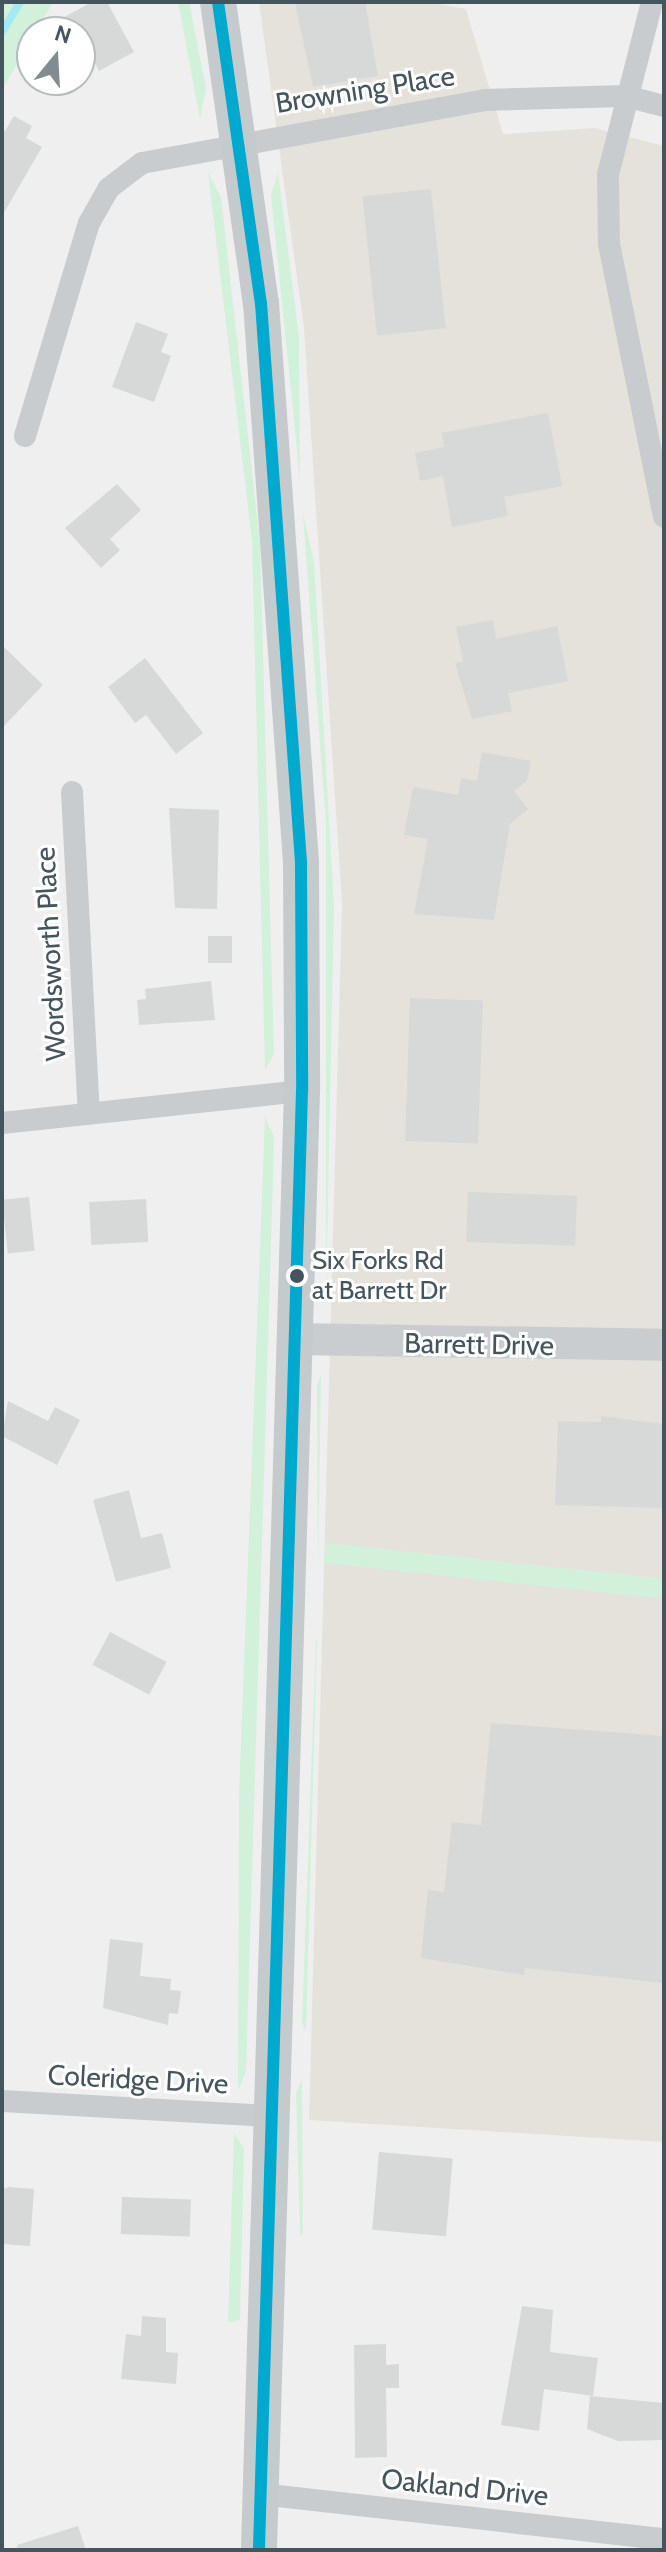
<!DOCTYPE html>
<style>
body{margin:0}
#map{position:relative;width:666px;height:2552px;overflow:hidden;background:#f0efef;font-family:Cabin,sans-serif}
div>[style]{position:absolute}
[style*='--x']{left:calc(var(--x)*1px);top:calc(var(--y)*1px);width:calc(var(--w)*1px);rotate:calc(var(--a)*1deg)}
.commercial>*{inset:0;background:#e5e2dc}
.green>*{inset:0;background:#d2f1da;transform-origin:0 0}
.stream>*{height:8px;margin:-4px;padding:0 4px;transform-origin:4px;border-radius:4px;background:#a3eaf2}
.building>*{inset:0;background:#d7d8d8;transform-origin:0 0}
.street>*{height:22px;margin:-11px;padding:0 11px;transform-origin:11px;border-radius:11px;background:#c8ccce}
.secondary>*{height:32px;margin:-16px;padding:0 16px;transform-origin:16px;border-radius:16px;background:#c9cdd0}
.primary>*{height:36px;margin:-18px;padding:0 18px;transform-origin:18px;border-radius:18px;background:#c5cacd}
.bus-1>*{height:12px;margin:-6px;padding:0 6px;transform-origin:6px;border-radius:6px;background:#00a9ce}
.dots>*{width:22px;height:22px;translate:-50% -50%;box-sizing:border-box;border:4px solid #fff;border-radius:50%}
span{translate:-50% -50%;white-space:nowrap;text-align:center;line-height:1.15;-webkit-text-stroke:6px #fff;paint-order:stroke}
.bus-label{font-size:26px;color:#45555d}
.left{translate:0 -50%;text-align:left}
.street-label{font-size:28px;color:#45555d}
.frame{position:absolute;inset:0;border:4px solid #45555d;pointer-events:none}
.north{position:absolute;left:16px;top:16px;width:80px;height:80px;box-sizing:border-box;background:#fff;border:2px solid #b5bbbe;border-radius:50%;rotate:18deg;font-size:22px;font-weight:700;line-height:32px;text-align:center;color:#45555d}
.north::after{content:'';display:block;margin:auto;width:28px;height:36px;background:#818b90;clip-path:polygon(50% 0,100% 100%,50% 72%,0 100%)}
</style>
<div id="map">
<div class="commercial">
<i style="clip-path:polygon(259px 2px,428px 2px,466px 9px,503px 134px,594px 128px,664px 146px,664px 2142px,309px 2120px,342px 903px,304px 328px)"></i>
</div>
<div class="green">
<i style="clip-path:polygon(2px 2px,53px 2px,2px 90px)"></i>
<i style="clip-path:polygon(178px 2px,189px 2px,206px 88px,200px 119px)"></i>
<i style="clip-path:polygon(278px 172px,299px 336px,300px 480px,271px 195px)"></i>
<i style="clip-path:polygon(208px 173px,221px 197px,260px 543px,274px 1053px,265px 1071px,252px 541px)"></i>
<i style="clip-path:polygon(303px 514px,314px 561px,334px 906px,326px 1297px,326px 825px)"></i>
<i style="clip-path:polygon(265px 1117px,274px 1137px,273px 1179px,246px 2072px,238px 2090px,239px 1794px)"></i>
<i style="clip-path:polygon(321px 1375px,318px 1576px,317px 1385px)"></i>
<i style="left:326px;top:1543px;width:340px;height:20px;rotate:6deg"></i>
<i style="clip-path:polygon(316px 1639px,317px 1640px,306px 2031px,302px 2023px)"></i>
<i style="clip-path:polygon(302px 2080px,303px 2234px,300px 2236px,296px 2093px)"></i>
<i style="clip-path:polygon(234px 2133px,244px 2149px,240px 2320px,228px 2322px)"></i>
</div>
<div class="stream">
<i style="--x:2;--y:32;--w:35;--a:-59"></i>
</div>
<div class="building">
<i style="clip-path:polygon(92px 2px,107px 2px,134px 52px,99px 71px,87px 48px,80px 52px,80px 32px,37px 32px)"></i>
<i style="clip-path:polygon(295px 2px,365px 2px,378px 76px,313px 87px)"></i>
<i style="clip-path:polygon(14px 116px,32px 126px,26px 138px,42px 147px,2px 216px,2px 136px)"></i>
<i style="left:431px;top:189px;width:140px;height:69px;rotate:84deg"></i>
<i style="clip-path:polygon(136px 322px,168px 334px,161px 352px,171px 356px,154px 402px,112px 387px)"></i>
<i style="clip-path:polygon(548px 413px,562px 486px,504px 497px,508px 516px,452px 527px,443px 476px,420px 481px,415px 453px,444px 447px,442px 433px)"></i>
<i style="clip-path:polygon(117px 484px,141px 510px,110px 539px,120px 550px,101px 568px,65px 528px)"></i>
<i style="clip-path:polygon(493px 620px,496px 639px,557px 626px,568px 681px,508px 693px,512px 711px,472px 719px,455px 663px,463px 662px,456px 627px)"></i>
<i style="clip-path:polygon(2px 645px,43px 685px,2px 728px)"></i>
<i style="clip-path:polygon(145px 658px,203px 733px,176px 754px,146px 715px,135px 723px,108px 687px)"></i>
<i style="clip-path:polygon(482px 752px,531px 761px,527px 781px,514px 791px,528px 809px,510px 824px,494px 920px,414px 914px,428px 839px,404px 835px,413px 787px,458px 795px,461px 778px,477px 781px)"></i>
<i style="clip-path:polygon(169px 808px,219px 810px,217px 909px,175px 908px)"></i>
<i style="left:208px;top:936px;width:24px;height:27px"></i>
<i style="clip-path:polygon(211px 981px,215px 1020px,139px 1025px,137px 1000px,146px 999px,145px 989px)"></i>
<i style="left:410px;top:998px;width:73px;height:143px;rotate:2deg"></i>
<i style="left:468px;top:1192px;width:109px;height:50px;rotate:2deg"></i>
<i style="left:29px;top:1197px;width:54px;height:27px;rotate:84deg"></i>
<i style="left:146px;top:1199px;width:43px;height:57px;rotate:87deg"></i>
<i style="clip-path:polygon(8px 1401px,48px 1421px,55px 1407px,80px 1420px,57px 1465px,2px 1436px)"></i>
<i style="clip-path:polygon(601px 1416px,664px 1424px,664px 1508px,555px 1505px,558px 1421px,601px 1422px)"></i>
<i style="clip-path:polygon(129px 1490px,141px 1538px,162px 1533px,171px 1568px,116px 1582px,93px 1500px)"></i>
<i style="left:110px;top:1632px;width:64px;height:37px;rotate:28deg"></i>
<i style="clip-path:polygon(491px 1723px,664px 1736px,664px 1983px,525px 1968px,524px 1975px,421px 1958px,428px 1890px,444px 1892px,452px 1822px,481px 1825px)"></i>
<i style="clip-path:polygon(110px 1939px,143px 1943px,140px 1976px,171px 1979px,170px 1990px,181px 1991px,178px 2014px,169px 2013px,168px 2025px,103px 2008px)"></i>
<i style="left:379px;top:2152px;width:74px;height:78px;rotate:5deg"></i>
<i style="clip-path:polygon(9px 2187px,34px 2189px,30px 2246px,2px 2244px,2px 2189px)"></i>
<i style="left:122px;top:2197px;width:69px;height:37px;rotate:2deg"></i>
<i style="clip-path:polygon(522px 2306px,553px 2310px,550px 2352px,598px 2358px,593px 2396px,544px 2389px,539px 2431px,501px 2425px)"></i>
<i style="clip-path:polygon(142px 2316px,166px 2318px,166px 2352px,178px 2353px,176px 2384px,121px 2379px,126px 2334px,141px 2336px)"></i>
<i style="clip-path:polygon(386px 2344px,386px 2365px,399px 2364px,399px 2388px,386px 2388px,387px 2457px,355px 2458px,354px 2345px)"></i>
<i style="clip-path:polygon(590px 2396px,664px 2403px,664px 2440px,618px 2441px,587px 2429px)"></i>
<i style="clip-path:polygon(78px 2526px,86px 2550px,18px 2550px,17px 2545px)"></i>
</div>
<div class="street">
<i style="--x:652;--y:2;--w:178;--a:104.3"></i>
<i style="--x:608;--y:174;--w:70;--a:89.2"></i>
<i style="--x:609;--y:244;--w:278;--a:78.6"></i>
<i style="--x:25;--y:436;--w:222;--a:-73.3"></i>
<i style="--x:89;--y:223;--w:40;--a:-60.3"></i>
<i style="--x:109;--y:188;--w:41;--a:-37.1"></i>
<i style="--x:142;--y:163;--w:349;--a:-10.4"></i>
<i style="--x:485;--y:100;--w:140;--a:-1.6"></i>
<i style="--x:625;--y:96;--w:40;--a:14.4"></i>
<i style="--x:72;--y:792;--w:320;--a:87"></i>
<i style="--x:2;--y:1123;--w:302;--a:-6.1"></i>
<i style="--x:2;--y:2101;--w:270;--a:3.2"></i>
<i style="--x:260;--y:2494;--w:406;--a:6.4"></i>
</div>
<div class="secondary">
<i style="--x:295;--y:1339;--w:369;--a:0.9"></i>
</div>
<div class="primary">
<i style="--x:218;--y:2;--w:304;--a:81.9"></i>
<i style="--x:261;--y:303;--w:561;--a:85.91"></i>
<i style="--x:301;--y:863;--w:228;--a:89.7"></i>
<i style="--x:302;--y:1091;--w:1460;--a:91.69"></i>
</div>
<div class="bus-1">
<i style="--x:218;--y:2;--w:304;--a:81.9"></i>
<i style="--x:261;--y:303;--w:561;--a:85.91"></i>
<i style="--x:301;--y:863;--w:228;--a:89.7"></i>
<i style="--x:302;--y:1091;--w:1460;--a:91.69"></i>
</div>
<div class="dots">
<i style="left:297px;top:1276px;background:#45555d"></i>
</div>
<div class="bus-label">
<span class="left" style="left:312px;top:1276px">Six Forks Rd<br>at Barrett Dr</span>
</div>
<div class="street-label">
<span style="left:365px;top:89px;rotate:-9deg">Browning Place</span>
<span style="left:50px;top:954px;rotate:-93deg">Wordsworth Place</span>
<span style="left:479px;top:1344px;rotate:1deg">Barrett Drive</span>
<span style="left:138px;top:2079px;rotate:3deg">Coleridge Drive</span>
<span style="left:465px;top:2487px;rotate:6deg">Oakland Drive</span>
</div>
<div class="frame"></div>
<div class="north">N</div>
</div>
